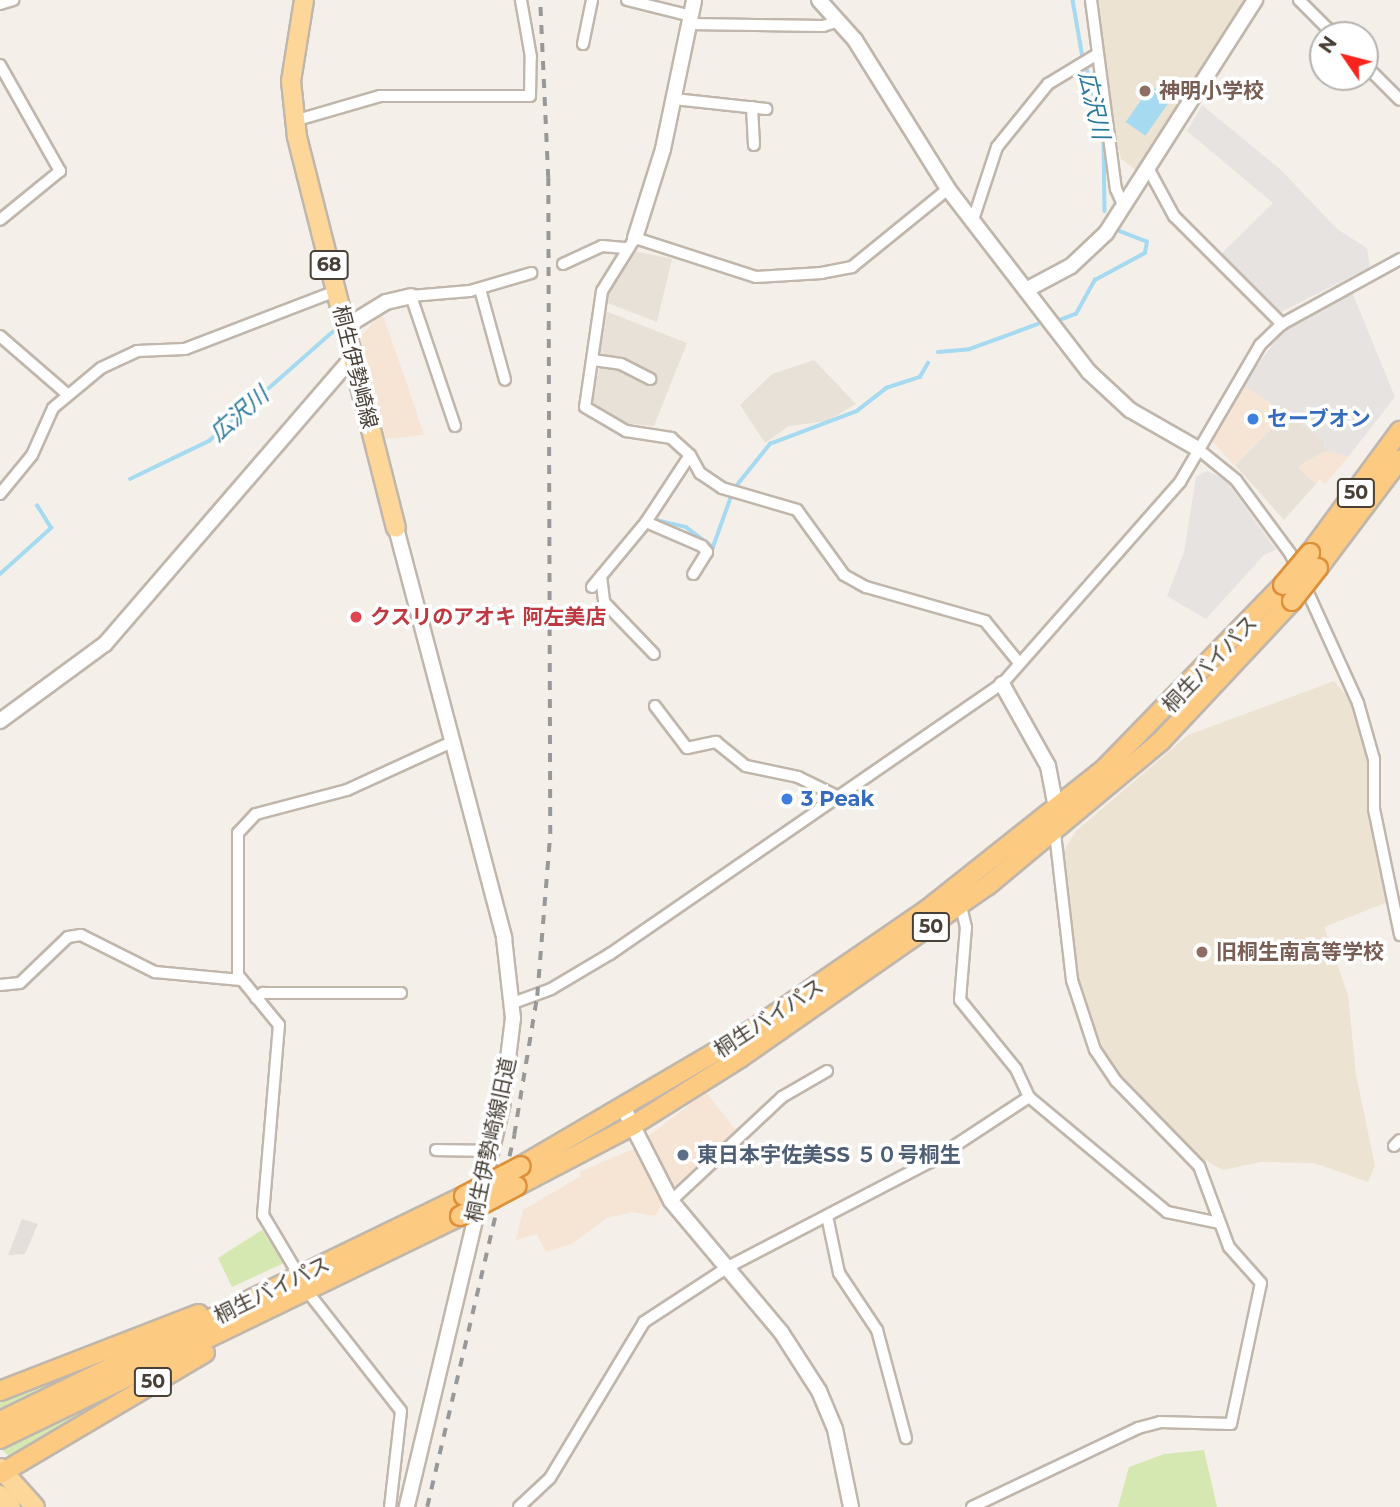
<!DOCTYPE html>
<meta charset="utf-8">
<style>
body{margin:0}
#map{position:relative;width:1400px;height:1507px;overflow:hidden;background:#f4f0e9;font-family:Montserrat,"Noto Sans JP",sans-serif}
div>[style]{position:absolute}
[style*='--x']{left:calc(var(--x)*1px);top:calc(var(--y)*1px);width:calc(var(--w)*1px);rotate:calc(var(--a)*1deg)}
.residential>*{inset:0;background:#e8e1d7}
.commercial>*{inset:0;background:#f6e4d5}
.industrial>*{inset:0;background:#e4dfda}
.education>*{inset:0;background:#ede3d3}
.green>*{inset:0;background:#d6e8b2}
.parking>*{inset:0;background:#e6e3e1}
.water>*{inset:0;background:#a6daf0;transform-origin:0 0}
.stream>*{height:3.5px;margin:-1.75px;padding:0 1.75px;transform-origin:1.75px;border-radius:1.75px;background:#a6daf0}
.roads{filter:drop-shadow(2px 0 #c0b6ab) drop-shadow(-2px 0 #c0b6ab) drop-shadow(0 2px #c0b6ab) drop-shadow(0 -2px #c0b6ab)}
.minor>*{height:10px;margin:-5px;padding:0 5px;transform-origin:5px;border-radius:5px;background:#fff}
.tertiary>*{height:14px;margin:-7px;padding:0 7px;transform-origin:7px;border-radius:7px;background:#fff}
.primary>*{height:18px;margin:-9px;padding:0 9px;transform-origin:9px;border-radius:9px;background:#fdd699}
.trunk>*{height:18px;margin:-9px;padding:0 9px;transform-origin:9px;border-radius:9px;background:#fdca82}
.rail>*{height:3.5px;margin-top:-1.75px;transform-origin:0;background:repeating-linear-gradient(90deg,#989898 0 9px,transparent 0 18px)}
.bridges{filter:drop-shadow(2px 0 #dd903a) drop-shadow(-2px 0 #dd903a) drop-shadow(0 2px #dd903a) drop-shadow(0 -2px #dd903a)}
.trunk-bridge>*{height:18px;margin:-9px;padding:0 9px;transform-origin:9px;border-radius:9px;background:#fdca82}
.dots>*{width:19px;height:19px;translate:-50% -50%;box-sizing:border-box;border:4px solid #fff;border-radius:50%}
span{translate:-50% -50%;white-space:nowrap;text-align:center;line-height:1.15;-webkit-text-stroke:7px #fff;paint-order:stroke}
.shield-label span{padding:2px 5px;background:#fff;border:2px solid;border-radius:5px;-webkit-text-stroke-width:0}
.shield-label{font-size:19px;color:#484037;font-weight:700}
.education-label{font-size:21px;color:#785e54;font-weight:700}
.left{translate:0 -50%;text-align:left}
.street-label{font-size:21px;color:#484037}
.shop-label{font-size:21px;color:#366cbe;font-weight:700}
.health-label{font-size:21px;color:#be3a42;font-weight:700}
.service-label{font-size:21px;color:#4e5e75;font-weight:700}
.water-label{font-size:23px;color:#2b799c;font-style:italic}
.north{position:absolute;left:1309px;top:21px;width:70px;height:70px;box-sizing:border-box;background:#fff;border:2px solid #b6b3af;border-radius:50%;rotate:305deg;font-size:19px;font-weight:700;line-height:28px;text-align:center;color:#484037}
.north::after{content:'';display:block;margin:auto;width:24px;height:32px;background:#f9251c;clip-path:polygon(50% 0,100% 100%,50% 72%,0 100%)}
</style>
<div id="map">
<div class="residential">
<i style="clip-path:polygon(634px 251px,672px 259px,657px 322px,605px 302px,610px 285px)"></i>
<i style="clip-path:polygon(603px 310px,687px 343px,654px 426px,620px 423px,590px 405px,600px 366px,622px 370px,651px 385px,655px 375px,598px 352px)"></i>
<i style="clip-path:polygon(814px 360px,856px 404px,827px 421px,789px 426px,765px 443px,740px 405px,772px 374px)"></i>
<i style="clip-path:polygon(1286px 414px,1324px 439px,1325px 451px,1298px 467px,1316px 484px,1284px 520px,1235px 465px)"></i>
</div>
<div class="commercial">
<i style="clip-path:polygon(382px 313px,408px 387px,424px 435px,386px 439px,359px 338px)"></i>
<i style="clip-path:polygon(1242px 384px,1286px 414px,1234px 465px,1210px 439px)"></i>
<i style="clip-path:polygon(1328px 449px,1349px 456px,1325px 484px,1320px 479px,1316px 484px,1298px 468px)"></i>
<i style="clip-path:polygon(706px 1092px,738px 1133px,671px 1188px,646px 1138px)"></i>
<i style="clip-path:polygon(636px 1148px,664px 1201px,655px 1216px,632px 1212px,607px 1218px,572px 1244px,546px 1252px,537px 1234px,516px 1240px,523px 1210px,581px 1176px,579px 1172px)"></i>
</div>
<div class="industrial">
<i style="clip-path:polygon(22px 1219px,38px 1224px,25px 1254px,8px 1255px)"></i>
</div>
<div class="education">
<i style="clip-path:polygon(1097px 0,1245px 0,1137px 171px,1121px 159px,1108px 104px)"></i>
<i style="clip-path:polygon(1334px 681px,1351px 701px,1368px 758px,1367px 811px,1388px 902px,1324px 927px,1348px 995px,1356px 1074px,1375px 1166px,1368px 1182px,1314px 1163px,1261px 1162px,1223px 1170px,1199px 1157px,1108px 1061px,1075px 977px,1067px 921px,1063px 852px,1076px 831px,1188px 735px)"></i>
</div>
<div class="green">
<i style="clip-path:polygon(262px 1230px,284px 1263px,232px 1287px,218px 1258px)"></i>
<i style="clip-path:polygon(171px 1329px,0 1412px,0 1395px)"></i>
<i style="clip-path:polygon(185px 1358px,12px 1459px,0 1448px,0 1447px)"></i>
<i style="clip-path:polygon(1204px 1450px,1217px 1507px,1118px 1507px,1129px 1467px,1164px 1454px)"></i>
</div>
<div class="parking">
<i style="clip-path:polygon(1202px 105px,1281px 170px,1337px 229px,1367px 248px,1370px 267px,1281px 312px,1221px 254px,1273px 203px,1187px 131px)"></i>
<i style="clip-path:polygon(1352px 292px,1395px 397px,1349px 456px,1325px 451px,1324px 439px,1242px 384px,1286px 328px)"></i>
<i style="clip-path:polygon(1207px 471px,1226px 480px,1276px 550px,1264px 555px,1206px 619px,1167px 596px,1184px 552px,1196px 477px)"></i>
</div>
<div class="water">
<i style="left:1151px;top:86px;width:24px;height:44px;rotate:35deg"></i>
</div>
<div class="stream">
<i style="--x:1073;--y:0;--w:59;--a:80.2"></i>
<i style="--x:1086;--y:65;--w:66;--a:75.1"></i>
<i style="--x:1104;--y:140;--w:71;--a:89.2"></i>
<i style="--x:1060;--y:320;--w:17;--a:-21"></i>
<i style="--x:1076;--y:314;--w:39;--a:-61"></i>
<i style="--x:1095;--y:280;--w:57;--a:-28.4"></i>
<i style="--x:1145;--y:253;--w:11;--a:-80"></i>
<i style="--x:1147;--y:242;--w:34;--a:-159"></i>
<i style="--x:938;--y:352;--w:32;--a:-5"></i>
<i style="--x:970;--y:349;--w:72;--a:-20.2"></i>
<i style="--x:130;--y:479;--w:88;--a:-25.7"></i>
<i style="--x:209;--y:441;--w:168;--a:-41.4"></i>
<i style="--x:737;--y:485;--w:53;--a:-51.2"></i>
<i style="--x:770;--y:444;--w:93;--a:-20.8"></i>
<i style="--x:857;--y:411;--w:37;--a:-38"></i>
<i style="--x:886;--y:388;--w:36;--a:-18"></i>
<i style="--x:920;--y:377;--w:16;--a:-60"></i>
<i style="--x:656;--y:520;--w:31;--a:13"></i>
<i style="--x:686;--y:527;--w:34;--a:37"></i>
<i style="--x:713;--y:547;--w:56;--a:-70.3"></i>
<i style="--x:0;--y:574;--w:69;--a:-42"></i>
<i style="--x:51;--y:528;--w:26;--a:-122"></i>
</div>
<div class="roads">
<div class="minor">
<i style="--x:627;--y:0;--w:66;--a:14"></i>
<i style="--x:1091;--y:0;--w:191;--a:82.5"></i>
<i style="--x:1116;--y:189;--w:20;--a:66"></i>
<i style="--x:1299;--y:0;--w:49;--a:45"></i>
<i style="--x:0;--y:4;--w:14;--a:-17"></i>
<i style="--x:689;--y:24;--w:134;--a:0.9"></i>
<i style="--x:823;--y:26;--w:17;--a:-17"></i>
<i style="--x:583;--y:44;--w:45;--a:-78.4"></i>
<i style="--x:0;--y:65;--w:122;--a:60.5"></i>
<i style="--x:60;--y:171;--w:77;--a:140.8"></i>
<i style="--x:1365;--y:65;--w:49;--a:45"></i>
<i style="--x:674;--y:99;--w:93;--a:6.2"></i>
<i style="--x:752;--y:107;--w:38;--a:87"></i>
<i style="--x:294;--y:121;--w:90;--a:-16.2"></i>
<i style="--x:380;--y:96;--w:150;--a:0"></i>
<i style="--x:530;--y:96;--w:39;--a:-89"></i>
<i style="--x:531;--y:57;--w:58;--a:-100"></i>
<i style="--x:1148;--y:168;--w:55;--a:61.6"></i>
<i style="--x:1174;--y:216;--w:153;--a:45"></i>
<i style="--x:948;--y:189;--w:124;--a:140.9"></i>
<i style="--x:852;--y:267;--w:31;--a:169"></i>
<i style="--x:822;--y:273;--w:66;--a:176.5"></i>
<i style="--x:756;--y:277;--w:127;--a:-162.1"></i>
<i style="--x:635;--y:238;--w:62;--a:121.9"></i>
<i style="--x:602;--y:291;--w:117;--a:98.3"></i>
<i style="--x:585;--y:407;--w:48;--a:30.3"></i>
<i style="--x:626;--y:431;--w:46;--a:8.8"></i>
<i style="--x:671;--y:438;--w:25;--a:42"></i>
<i style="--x:690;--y:455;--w:21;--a:61"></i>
<i style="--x:700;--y:473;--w:27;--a:34"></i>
<i style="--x:722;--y:488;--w:78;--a:16.3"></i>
<i style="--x:797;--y:510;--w:80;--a:54.1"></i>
<i style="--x:844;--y:575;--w:25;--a:29"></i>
<i style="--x:866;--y:587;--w:124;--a:15.9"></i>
<i style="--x:985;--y:621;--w:55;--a:50.9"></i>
<i style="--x:973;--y:220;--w:77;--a:-71.8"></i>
<i style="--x:997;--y:147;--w:81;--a:-51"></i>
<i style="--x:1048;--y:84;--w:56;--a:-31.1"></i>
<i style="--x:563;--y:264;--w:43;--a:-24.8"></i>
<i style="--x:602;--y:246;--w:25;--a:5"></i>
<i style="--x:480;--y:289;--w:94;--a:74.6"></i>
<i style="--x:0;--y:336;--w:89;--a:40.9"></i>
<i style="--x:593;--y:360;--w:28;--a:8"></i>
<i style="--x:621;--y:364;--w:33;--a:27"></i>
<i style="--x:455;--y:426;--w:137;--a:-108.7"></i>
<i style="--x:411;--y:296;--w:59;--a:-4.8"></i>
<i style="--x:470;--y:291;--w:64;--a:-16.4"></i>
<i style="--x:1198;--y:449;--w:49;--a:39.2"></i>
<i style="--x:1236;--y:480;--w:91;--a:53.5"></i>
<i style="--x:1290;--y:553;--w:165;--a:65.6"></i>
<i style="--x:1358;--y:703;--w:58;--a:74.1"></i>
<i style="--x:1374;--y:759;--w:50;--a:90"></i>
<i style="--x:1374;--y:809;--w:129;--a:78.3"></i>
<i style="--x:0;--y:494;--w:50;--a:-50.6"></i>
<i style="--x:32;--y:455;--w:51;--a:-65.9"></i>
<i style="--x:53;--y:408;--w:62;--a:-39.8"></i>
<i style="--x:101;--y:368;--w:40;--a:-25"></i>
<i style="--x:137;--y:351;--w:48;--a:-2.4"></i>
<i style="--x:185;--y:349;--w:162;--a:-21"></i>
<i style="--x:646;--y:522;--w:61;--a:23.2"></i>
<i style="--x:702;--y:546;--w:8;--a:50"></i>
<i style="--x:707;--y:552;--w:26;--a:122"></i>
<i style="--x:601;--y:576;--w:26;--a:83"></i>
<i style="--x:604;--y:602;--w:72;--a:46.1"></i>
<i style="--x:592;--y:587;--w:85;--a:-50.3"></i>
<i style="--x:646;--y:522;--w:80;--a:-56.7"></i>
<i style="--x:655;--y:706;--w:53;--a:52.7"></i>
<i style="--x:687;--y:748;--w:30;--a:-12"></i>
<i style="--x:716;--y:742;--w:38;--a:39"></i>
<i style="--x:746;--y:766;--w:53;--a:11.9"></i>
<i style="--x:798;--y:777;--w:46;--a:26"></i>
<i style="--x:961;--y:906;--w:22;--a:77"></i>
<i style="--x:966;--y:927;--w:73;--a:94.7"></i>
<i style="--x:960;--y:1000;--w:89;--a:50.9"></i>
<i style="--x:1016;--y:1069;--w:31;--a:65"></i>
<i style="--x:1029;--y:1097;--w:180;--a:39.8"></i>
<i style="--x:1167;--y:1212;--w:53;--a:11.9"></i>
<i style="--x:0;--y:985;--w:20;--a:-6"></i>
<i style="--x:20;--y:983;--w:66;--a:-43.8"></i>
<i style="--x:68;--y:937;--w:13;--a:-9"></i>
<i style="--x:81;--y:935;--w:83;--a:26.6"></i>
<i style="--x:155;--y:972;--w:86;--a:5.3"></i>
<i style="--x:256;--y:998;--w:9;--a:-36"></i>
<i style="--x:263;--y:993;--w:138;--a:0"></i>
<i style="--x:513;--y:1003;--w:40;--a:-20.2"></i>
<i style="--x:551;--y:989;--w:69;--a:-30.7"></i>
<i style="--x:610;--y:954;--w:476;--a:-34.6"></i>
<i style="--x:1002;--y:684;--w:269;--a:-48.6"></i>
<i style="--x:1180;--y:482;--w:159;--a:-59.7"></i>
<i style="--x:1260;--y:345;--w:30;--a:-44"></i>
<i style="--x:1282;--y:324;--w:135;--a:-28.8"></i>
<i style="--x:1394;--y:1146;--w:8;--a:-45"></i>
<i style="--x:436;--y:1150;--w:56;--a:1"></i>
<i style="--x:671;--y:1201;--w:152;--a:-43.1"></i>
<i style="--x:782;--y:1097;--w:52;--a:-30"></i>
<i style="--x:827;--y:1216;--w:58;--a:78.1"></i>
<i style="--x:839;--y:1273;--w:69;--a:56.3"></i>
<i style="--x:877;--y:1330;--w:112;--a:75"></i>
<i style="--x:300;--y:1277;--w:72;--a:-120.8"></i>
<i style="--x:263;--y:1215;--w:191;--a:-85.2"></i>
<i style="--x:279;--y:1025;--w:65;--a:-129.4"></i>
<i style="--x:238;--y:975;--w:142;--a:-90"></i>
<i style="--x:238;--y:833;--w:26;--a:-47"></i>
<i style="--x:256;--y:814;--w:94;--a:-14.8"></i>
<i style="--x:347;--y:790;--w:118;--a:-24.6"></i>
<i style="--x:307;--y:1291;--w:152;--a:51.9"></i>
<i style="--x:401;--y:1411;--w:97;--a:96.5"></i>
<i style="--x:519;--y:1507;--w:42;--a:-43.1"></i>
<i style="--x:550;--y:1478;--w:182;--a:-58.9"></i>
<i style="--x:644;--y:1322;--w:100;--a:-33.2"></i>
<i style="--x:728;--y:1267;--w:228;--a:-27.5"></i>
<i style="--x:930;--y:1162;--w:118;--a:-33.3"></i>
<i style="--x:972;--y:1507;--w:184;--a:-25.4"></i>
<i style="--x:1138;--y:1428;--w:23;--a:-15"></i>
<i style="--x:1160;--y:1422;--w:71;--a:1.6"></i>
<i style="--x:1231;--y:1424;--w:144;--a:-78"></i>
<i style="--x:1261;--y:1283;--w:48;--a:-131.6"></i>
<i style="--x:1229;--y:1247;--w:86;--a:-110.3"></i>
<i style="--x:1199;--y:1166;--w:119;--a:-134.3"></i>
<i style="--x:1116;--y:1081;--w:37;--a:-124"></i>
<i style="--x:1095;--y:1050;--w:74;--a:-108.2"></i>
<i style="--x:1072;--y:980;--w:149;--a:-96.6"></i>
</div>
<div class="tertiary">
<i style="--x:819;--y:0;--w:54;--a:48"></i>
<i style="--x:855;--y:40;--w:176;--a:58"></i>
<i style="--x:948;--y:189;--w:231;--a:52.4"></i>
<i style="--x:1089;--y:372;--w:56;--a:42.8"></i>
<i style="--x:1130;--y:410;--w:78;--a:29.8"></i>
<i style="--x:635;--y:238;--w:93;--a:-72.5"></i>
<i style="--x:663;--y:149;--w:152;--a:-78.2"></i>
<i style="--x:1026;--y:290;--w:51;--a:-28.1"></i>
<i style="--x:1071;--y:266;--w:48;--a:-43.3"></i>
<i style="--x:1106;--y:233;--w:277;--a:-57.4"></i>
<i style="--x:345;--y:327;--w:48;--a:-31.4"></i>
<i style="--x:386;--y:302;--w:26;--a:-13"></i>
<i style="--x:396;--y:528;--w:424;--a:75.2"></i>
<i style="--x:504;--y:938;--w:81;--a:83.6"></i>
<i style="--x:513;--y:1018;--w:90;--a:97"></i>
<i style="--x:502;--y:1107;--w:411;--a:103.4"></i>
<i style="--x:1002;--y:684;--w:94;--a:60.7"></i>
<i style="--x:1048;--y:766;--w:48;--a:79.2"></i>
<i style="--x:0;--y:721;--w:130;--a:-36.3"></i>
<i style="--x:105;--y:644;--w:379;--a:-49.2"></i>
<i style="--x:624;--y:1109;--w:103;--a:62.9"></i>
<i style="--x:671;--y:1201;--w:171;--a:50"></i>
<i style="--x:781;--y:1332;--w:70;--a:57.2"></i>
<i style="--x:819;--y:1391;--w:41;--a:67.2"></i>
<i style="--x:835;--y:1429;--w:80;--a:78.4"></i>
</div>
<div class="primary">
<i style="--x:304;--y:0;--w:82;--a:99.1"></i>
<i style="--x:291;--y:81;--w:56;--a:83.9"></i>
<i style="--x:297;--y:137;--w:403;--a:75.8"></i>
<i style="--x:0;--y:1468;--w:52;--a:48.1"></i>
<i style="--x:0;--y:1495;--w:16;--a:47"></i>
</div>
<div class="trunk">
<i style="--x:1310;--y:553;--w:152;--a:-53.6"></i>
<i style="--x:1318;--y:568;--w:136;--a:-53"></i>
<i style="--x:521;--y:1166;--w:264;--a:-30.4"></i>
<i style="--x:749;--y:1032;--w:217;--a:-34.5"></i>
<i style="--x:928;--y:909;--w:226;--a:-38.5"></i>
<i style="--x:1105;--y:768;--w:255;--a:-45.8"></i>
<i style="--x:517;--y:1186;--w:130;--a:-27.6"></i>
<i style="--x:632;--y:1126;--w:128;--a:-32.2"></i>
<i style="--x:740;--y:1058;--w:301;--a:-34.9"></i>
<i style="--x:987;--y:886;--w:226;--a:-39.8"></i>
<i style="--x:1161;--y:741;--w:192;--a:-46.9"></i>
<i style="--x:0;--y:1391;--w:213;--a:-21.2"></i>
<i style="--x:0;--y:1421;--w:516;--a:-25.87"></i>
<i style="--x:0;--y:1439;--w:511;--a:-25.86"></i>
<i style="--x:0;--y:1474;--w:238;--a:-30.6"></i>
</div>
</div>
<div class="rail">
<i style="--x:427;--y:1507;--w:382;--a:-76.8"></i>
<i style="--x:514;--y:1135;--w:141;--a:-80.6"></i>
<i style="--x:537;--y:996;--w:163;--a:-85.4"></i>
<i style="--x:550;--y:834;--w:656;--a:-90.17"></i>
<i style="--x:548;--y:178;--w:178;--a:-92.6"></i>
</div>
<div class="bridges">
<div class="trunk-bridge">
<i style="--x:1283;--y:585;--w:42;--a:-49.8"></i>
<i style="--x:1292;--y:601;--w:42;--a:-51.8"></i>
<i style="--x:464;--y:1196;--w:64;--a:-27.8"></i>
<i style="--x:460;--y:1216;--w:64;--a:-27.8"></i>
</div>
</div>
<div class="dots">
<i style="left:1145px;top:91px;background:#8d6e63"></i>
<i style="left:1253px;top:419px;background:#3f7fe0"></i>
<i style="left:356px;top:617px;background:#e0444e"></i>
<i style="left:787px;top:799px;background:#3f7fe0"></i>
<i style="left:1202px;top:952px;background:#8d6e63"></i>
<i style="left:683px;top:1155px;background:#5c6f8a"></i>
</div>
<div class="shield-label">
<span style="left:329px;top:265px">68</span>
<span style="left:1356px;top:493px">50</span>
<span style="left:931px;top:927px">50</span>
<span style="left:153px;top:1382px">50</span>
</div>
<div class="education-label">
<span class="left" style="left:1159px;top:91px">神明小学校</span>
<span class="left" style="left:1216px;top:952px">旧桐生南高等学校</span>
</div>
<div class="street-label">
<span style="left:355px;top:367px;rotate:76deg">桐生伊勢崎線</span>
<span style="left:1210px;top:664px;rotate:-46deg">桐生バイパス</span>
<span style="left:769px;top:1018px;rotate:-33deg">桐生バイパス</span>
<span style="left:491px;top:1140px;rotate:-78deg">桐生伊勢崎線旧道</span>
<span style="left:272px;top:1290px;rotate:-26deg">桐生バイパス</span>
</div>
<div class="shop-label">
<span class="left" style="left:1267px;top:419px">セーブオン</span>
<span class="left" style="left:801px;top:799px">3 Peak</span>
</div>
<div class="health-label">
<span class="left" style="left:370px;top:617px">クスリのアオキ 阿左美店</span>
</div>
<div class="service-label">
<span class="left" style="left:697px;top:1155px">東日本宇佐美SS ５０号桐生</span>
</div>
<div class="water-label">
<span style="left:1094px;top:105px;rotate:77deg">広沢川</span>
<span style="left:239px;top:414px;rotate:-41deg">広沢川</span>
</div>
<div class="north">N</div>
</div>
